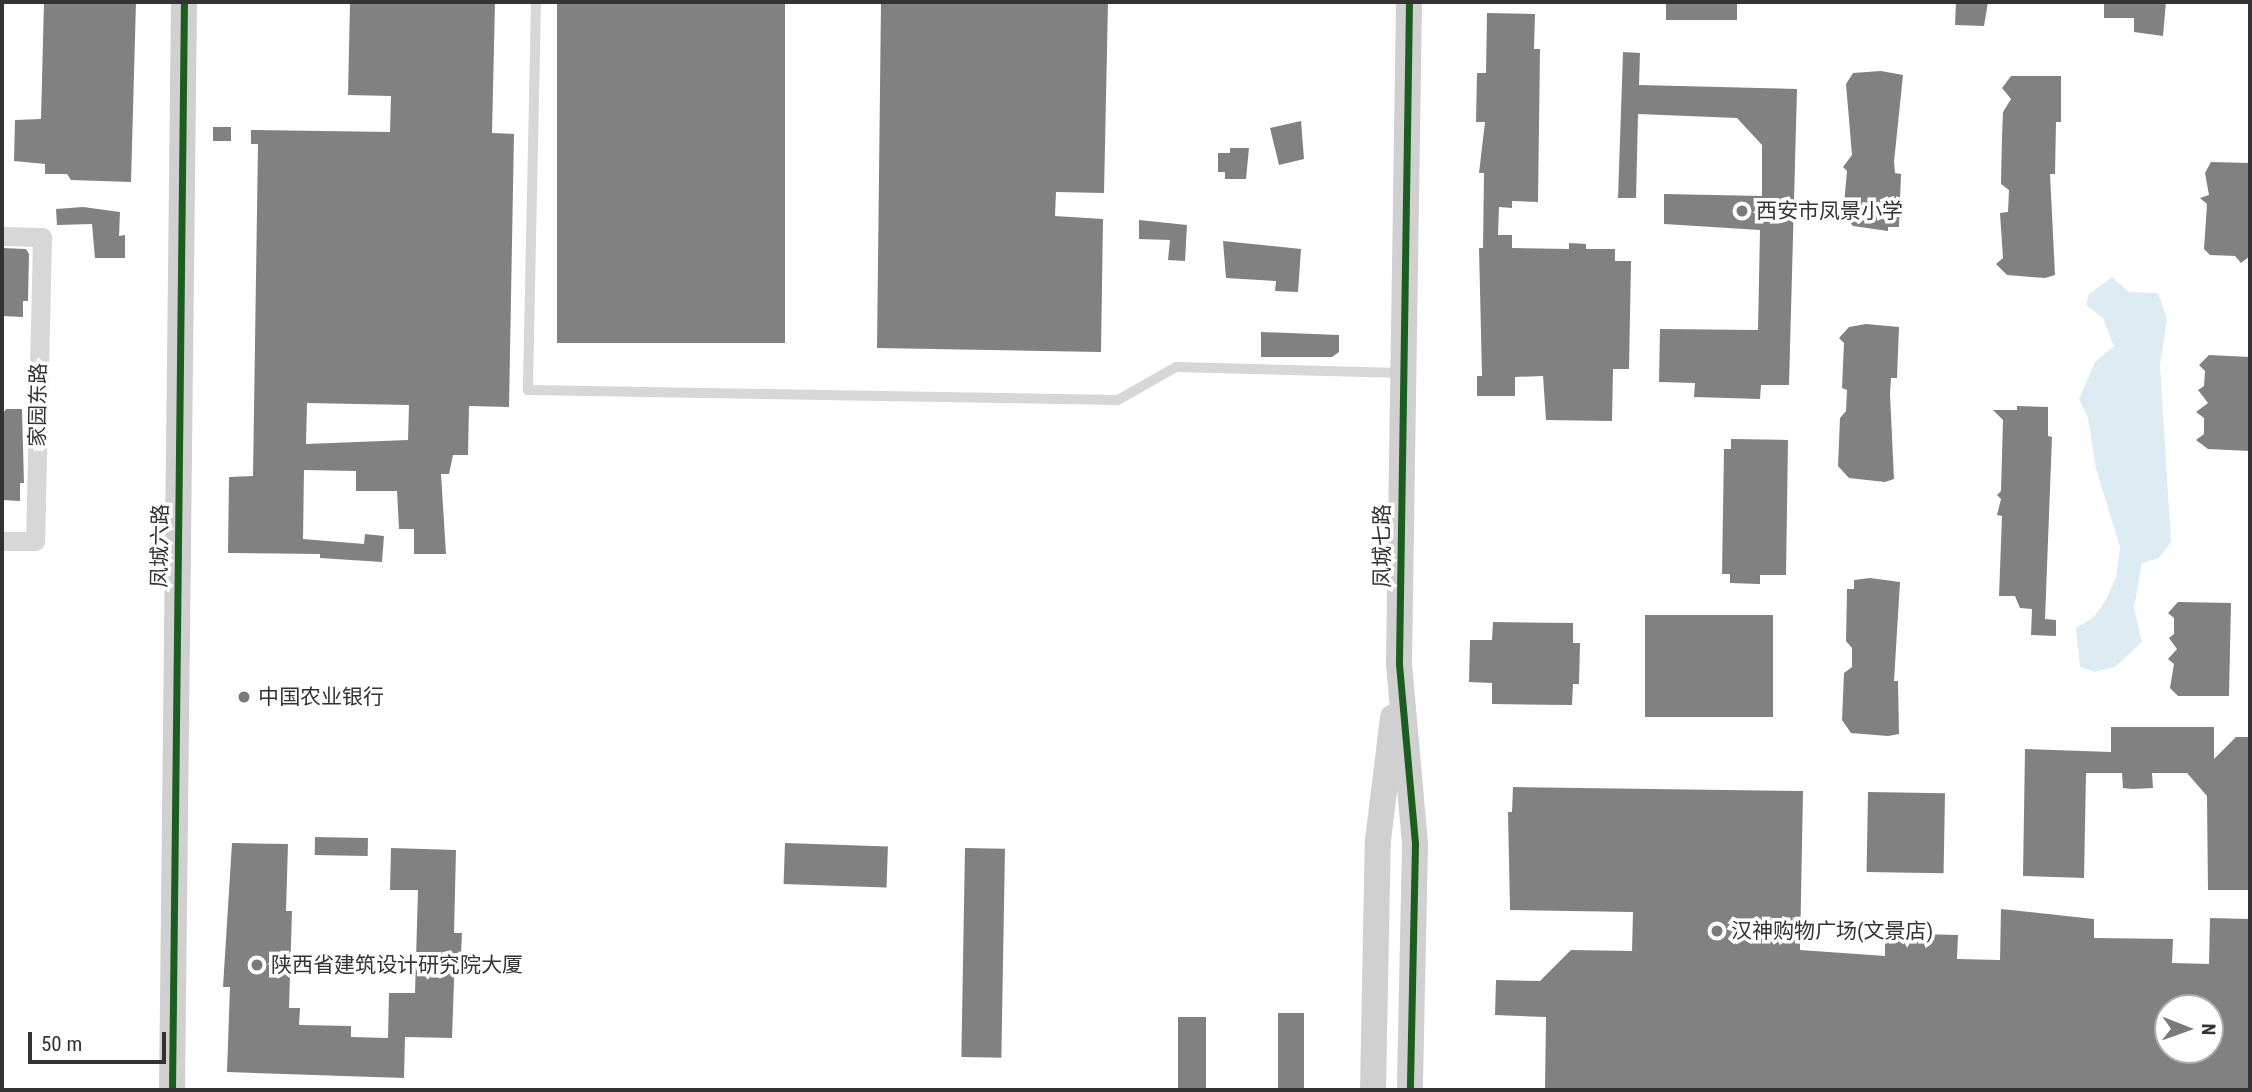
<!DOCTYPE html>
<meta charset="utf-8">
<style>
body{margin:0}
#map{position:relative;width:2252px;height:1092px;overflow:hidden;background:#fff;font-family:"Roboto Condensed","Noto Sans SC",sans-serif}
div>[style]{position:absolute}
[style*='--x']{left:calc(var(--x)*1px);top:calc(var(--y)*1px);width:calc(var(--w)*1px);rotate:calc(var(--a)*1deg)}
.water>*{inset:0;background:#ddebf3}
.building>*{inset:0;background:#818181;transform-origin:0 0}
.lane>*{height:10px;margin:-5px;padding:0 5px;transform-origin:5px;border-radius:5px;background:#d7d7d7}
.street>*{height:19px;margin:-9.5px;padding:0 9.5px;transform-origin:9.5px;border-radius:9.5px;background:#d7d7d7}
.secondary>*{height:26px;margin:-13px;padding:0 13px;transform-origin:13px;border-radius:13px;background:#d0d0d0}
.cycleway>*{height:7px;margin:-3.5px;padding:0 3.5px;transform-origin:3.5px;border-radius:3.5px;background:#1b5e20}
.dots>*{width:19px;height:19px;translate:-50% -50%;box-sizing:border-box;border:4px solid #fff;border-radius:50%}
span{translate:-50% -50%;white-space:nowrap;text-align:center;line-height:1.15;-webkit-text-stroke:7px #fff;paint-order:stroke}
.poi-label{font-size:21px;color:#333}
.left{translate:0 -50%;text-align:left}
.street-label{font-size:21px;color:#333}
.frame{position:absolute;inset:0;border:4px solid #333;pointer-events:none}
.north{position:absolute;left:2154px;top:994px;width:70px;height:70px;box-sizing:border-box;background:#fff;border:2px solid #adadad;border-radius:50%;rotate:91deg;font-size:19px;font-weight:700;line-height:28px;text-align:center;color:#333}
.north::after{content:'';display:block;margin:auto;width:24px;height:32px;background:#7a7a7a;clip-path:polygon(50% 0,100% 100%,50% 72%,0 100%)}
.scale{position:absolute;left:28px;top:1032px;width:138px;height:32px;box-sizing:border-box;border:4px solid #333;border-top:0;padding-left:9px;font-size:21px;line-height:24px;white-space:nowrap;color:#333;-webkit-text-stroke:5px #fff;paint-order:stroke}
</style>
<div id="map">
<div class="water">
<i style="clip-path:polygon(2112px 277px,2129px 292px,2158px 293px,2167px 319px,2160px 365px,2171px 542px,2159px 558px,2142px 563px,2134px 608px,2142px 642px,2115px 667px,2095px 672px,2080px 667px,2076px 628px,2094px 617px,2106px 600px,2116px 577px,2120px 547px,2096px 469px,2088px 418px,2079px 399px,2095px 362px,2114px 346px,2103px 318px,2086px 305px,2089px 294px)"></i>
</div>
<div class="building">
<i style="clip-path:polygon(44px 2px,136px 2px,131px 182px,71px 180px,67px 174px,45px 174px,45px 164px,14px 161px,15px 120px,41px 119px)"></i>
<i style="clip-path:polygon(evenodd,350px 2px,495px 2px,492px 133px,514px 134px,509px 407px,469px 406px,468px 455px,453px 455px,449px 474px,441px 474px,446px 554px,414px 554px,414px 529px,399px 529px,397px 491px,356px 491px,356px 471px,304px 470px,303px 539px,364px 544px,365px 534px,384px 536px,382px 562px,320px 558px,320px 554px,228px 553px,229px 477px,253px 476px,258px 144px,251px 144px,251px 130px,390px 132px,391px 96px,348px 95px,350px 2px,307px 403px,409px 405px,408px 440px,306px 444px,307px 403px)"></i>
<i style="left:557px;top:2px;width:228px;height:341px"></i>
<i style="clip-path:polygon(881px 2px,1108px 2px,1104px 193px,1056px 192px,1055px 216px,1103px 219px,1101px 352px,877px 348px)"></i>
<i style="left:1666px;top:2px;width:71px;height:18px"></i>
<i style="clip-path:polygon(1956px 2px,1988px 2px,1984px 26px,1955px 25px)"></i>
<i style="clip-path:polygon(2104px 2px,2166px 2px,2163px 36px,2134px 32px,2134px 18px,2104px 18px)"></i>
<i style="clip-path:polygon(1487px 13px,1535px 14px,1534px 49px,1540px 49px,1538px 202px,1512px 201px,1512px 208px,1499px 207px,1498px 235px,1512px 235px,1512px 248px,1569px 249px,1569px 243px,1586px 244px,1586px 249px,1615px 249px,1615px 261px,1631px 261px,1629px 369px,1613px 369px,1612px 421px,1546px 420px,1543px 376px,1515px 377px,1515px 396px,1477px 396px,1477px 376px,1482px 376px,1479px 248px,1483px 248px,1484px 173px,1479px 173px,1485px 122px,1476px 122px,1477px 73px,1486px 73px)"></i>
<i style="clip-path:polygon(1623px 52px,1640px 53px,1639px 85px,1797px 89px,1789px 385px,1761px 385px,1760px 399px,1694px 397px,1695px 383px,1659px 382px,1660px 329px,1758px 330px,1760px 230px,1664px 224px,1664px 194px,1762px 196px,1762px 145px,1737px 118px,1638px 114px,1636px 198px,1618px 198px)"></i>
<i style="clip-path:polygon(1881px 71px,1903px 75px,1894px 162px,1895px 173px,1901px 174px,1899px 227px,1888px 227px,1888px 231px,1853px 226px,1843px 215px,1847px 171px,1843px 167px,1852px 155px,1846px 84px,1853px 73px)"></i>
<i style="clip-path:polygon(2011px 76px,2061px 76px,2061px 122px,2056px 122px,2055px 174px,2050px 174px,2055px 275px,2045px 278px,2007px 275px,1996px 264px,2003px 258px,2000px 213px,2008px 212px,2009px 190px,2001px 184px,2002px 136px,2003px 112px,2011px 99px,2002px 88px)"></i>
<i style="clip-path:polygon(1301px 121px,1304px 159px,1279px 165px,1270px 128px)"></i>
<i style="left:213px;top:127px;width:18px;height:14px"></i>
<i style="clip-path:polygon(1230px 148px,1249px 148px,1246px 179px,1225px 179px,1225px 172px,1218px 172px,1218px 153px,1230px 153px)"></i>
<i style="clip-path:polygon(2211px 162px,2250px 163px,2250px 256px,2241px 263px,2235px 256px,2210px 255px,2204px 249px,2207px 204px,2200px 198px,2209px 195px,2205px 173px)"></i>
<i style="clip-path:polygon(83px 207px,120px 212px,119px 236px,125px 235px,125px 258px,95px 258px,92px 224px,57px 225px,56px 209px)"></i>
<i style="clip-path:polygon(1139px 220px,1187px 225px,1185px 261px,1168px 260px,1170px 240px,1139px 239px)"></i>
<i style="clip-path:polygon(1223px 241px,1301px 249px,1298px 292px,1275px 291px,1276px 281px,1226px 278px)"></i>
<i style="clip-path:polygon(2px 248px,26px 249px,29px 254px,28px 301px,23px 301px,23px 317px,2px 316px)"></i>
<i style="clip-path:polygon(1866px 324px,1899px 327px,1897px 378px,1891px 378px,1890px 394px,1894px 479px,1885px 482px,1849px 478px,1838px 466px,1840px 418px,1846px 411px,1847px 390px,1842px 388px,1844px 343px,1839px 338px,1849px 327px)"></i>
<i style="clip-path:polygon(1261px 332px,1339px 335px,1339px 352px,1332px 357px,1261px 357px)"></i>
<i style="clip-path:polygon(2209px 355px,2250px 357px,2250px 451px,2208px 449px,2196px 440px,2204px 434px,2204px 418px,2196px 412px,2208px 403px,2198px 390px,2204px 386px,2205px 371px,2199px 365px)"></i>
<i style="clip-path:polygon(2017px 406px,2048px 407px,2048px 436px,2052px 437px,2045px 619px,2056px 620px,2056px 636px,2031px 635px,2032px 609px,2020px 608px,2015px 596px,1999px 596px,2002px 516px,1997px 515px,2001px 499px,1997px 495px,2001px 491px,2003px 420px,1993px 410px,2017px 410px)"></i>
<i style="clip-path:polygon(6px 409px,22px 409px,24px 483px,20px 483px,20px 501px,2px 500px,2px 415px)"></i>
<i style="clip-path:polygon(1731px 439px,1788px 440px,1786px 575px,1760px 575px,1760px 584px,1730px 583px,1730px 574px,1722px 574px,1724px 449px,1731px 449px)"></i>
<i style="clip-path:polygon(1870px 578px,1900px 582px,1894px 681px,1898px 681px,1899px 734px,1888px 736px,1851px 733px,1842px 720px,1844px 673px,1852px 667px,1852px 648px,1846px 641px,1847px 589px,1854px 589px,1854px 580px)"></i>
<i style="clip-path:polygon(2178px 602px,2231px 603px,2229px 696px,2178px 696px,2170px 688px,2174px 664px,2168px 659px,2177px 649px,2169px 638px,2174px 634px,2174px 618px,2168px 613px)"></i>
<i style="left:1645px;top:615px;width:128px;height:102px"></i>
<i style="clip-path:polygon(1493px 622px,1573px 623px,1573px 643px,1580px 643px,1579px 684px,1573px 684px,1572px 705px,1492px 704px,1492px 683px,1469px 682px,1470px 640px,1492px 640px)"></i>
<i style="clip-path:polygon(2111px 727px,2214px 727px,2214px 759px,2236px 737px,2250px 737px,2250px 890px,2208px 890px,2207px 796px,2187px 773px,2152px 773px,2153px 788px,2132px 789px,2123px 788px,2122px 773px,2086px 773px,2084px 878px,2023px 876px,2025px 749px,2111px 752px)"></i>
<i style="clip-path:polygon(evenodd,1513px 787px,1803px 791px,1800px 950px,1885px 956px,1885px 933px,1958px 935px,1957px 959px,2000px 960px,2001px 909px,2094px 919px,2094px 938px,2173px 939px,2172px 963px,2209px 964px,2210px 918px,2250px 919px,2250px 1090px,1545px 1090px,1546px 1017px,1495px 1015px,1496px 980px,1540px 981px,1571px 950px,1632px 951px,1633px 912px,1510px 910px,1508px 812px,1512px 812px,1513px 787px,2168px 1008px,2210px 1008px,2210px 1050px,2168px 1050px,2168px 1008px)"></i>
<i style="left:1868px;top:792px;width:77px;height:80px;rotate:1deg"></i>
<i style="left:315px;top:837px;width:53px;height:18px;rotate:1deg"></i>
<i style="clip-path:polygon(232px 843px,288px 844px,286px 911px,292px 911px,289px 1008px,300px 1008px,299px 1025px,351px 1026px,351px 1037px,388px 1038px,389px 993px,415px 993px,418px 890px,390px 890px,391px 848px,456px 850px,454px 933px,462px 933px,461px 953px,455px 953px,452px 1038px,405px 1037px,404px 1078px,227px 1072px,230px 987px,223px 987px)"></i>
<i style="left:785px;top:843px;width:103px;height:41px;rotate:2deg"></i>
<i style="left:965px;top:848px;width:40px;height:209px;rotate:1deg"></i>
<i style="left:1278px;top:1013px;width:26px;height:77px"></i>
<i style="left:1178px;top:1017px;width:28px;height:73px"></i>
</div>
<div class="lane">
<i style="--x:536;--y:2;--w:388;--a:91.2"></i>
<i style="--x:528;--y:390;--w:590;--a:0.97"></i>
<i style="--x:1118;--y:400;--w:67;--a:-29.6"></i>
<i style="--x:1176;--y:367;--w:225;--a:1.5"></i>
</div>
<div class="street">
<i style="--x:2;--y:236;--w:40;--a:1.4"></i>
<i style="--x:42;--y:237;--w:304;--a:91.3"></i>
<i style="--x:35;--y:541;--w:33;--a:180"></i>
</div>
<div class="secondary">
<i style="--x:1409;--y:2;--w:662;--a:90.87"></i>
<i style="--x:1399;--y:664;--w:181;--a:84.9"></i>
<i style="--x:1415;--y:844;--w:246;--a:91.2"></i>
<i style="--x:172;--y:1090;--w:1088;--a:-89.37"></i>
<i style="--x:1373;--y:1090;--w:250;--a:-88.9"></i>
<i style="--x:1378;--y:840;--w:124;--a:-83"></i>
</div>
<div class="cycleway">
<i style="--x:1409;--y:2;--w:662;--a:90.87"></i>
<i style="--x:1399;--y:664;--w:181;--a:84.9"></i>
<i style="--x:1415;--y:844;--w:246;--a:91.2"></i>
<i style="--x:172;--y:1090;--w:1088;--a:-89.37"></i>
</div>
<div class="dots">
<i style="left:1742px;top:211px;background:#7a7a7a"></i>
<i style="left:244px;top:697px;background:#7a7a7a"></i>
<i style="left:1717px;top:931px;background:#7a7a7a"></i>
<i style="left:257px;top:965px;background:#7a7a7a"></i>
</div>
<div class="poi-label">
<span class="left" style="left:1756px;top:211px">西安市凤景小学</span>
<span class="left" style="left:258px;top:697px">中国农业银行</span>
<span class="left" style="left:1731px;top:931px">汉神购物广场(文景店)</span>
<span class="left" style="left:271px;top:965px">陕西省建筑设计研究院大厦</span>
</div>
<div class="street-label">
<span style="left:38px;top:405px;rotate:-89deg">家园东路</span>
<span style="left:160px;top:546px;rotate:-89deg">凤城六路</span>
<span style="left:1382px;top:546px;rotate:-90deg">凤城七路</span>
</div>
<div class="frame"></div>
<div class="north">N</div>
<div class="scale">50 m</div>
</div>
